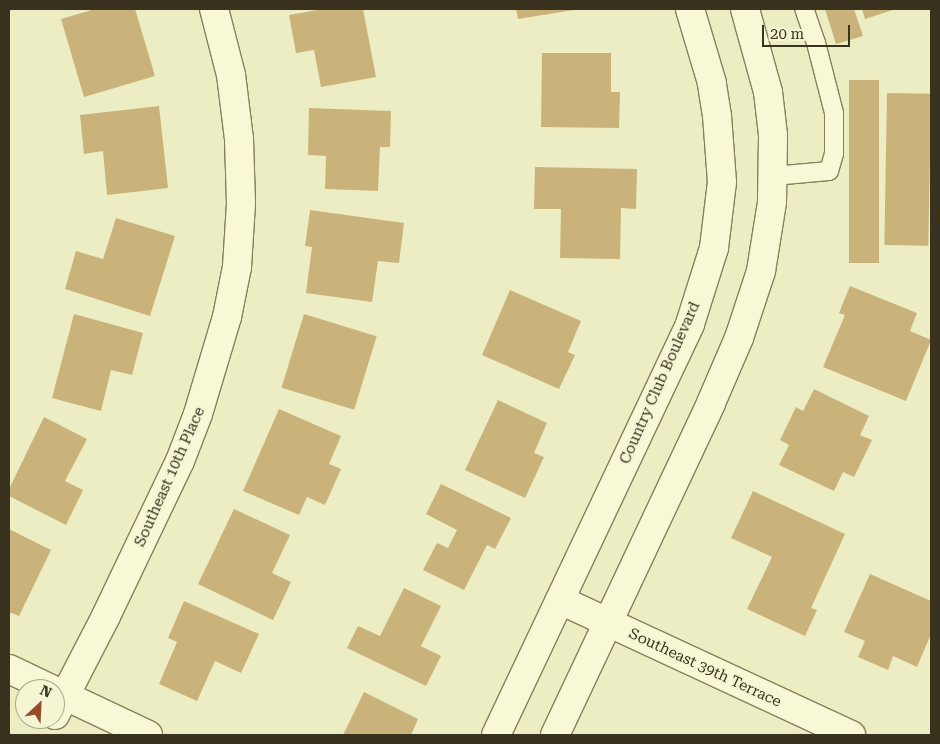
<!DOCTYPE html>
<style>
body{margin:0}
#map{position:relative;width:940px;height:744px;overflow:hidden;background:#ededc4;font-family:"Roboto Serif",serif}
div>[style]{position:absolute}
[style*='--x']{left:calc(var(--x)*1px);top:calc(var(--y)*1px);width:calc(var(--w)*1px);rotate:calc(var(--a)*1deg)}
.building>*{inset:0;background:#cab37b;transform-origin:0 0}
.roads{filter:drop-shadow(1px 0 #877f5b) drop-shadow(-1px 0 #877f5b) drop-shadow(0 1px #877f5b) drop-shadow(0 -1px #877f5b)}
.service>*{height:18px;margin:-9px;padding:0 9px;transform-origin:9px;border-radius:9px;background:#f8f8d7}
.minor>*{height:28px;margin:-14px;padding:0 14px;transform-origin:14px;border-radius:14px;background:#f8f8d7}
.secondary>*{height:28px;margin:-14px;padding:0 14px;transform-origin:14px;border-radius:14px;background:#f8f8d7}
span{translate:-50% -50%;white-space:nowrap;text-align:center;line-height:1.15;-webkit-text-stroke:4px #f5f5d4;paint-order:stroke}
.street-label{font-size:15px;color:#38321f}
.frame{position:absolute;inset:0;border:10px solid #38321f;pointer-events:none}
.north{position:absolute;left:15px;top:679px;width:50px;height:50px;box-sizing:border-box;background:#f5f5d4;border:1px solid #a9a78c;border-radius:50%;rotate:25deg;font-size:14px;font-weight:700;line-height:20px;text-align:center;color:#38321f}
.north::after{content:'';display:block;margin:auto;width:18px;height:22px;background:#954a2c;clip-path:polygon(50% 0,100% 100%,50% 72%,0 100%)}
.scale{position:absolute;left:762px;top:25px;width:88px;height:22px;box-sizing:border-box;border:2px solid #38321f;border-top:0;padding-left:6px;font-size:15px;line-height:18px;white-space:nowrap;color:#38321f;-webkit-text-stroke:4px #f5f5d4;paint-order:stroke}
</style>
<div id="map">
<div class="building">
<i style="clip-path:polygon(95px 9px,135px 9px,155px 76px,84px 97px,61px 19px)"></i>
<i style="clip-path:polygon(323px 9px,363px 9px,376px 77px,321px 87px,314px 50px,296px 53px,289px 15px)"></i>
<i style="clip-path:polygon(516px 9px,574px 9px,574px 10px,518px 19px)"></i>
<i style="clip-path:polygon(825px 9px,854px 9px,863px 36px,836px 44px)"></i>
<i style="clip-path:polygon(862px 9px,896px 9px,865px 19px)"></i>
<i style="clip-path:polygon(542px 53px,611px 53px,611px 92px,620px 92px,619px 128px,541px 127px)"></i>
<i style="left:849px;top:80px;width:30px;height:183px"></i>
<i style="left:887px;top:93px;width:44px;height:152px;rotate:1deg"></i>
<i style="clip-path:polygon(159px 106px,168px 188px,107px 195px,103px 151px,84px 154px,80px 115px)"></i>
<i style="clip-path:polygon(309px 108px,391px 111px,390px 147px,380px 147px,378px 191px,325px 189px,326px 156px,308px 155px)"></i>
<i style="clip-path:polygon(535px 167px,637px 169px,636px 209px,621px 208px,620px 259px,560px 258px,561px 209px,534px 209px)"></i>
<i style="clip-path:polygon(310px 210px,404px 223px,399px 263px,378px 261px,372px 302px,306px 293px,312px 247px,305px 246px)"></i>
<i style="clip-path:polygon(116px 218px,175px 236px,150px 316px,65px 289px,76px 251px,103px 259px)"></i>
<i style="clip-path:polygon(850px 286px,917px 313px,910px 331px,931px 340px,906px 401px,823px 367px,845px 315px,839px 313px)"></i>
<i style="clip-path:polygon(510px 290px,581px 321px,568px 352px,575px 355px,559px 389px,482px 355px)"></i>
<i style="clip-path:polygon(74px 314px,143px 333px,132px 375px,111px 370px,101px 411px,52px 398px)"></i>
<i style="left:304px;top:314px;width:76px;height:77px;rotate:17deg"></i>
<i style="clip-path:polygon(814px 389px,869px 416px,860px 435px,872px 440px,854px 477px,843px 472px,834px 491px,779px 465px,789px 445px,780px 440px,796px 407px,803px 411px)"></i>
<i style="clip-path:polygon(498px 400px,547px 423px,534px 453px,544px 457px,525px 498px,465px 470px)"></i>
<i style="clip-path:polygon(279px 409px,341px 436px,329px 464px,341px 469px,325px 505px,307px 497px,299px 515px,243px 491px)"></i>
<i style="clip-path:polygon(44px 417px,87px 439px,65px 481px,83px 490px,66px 525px,9px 496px,9px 489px)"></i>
<i style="clip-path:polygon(441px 484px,511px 518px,495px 549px,487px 545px,464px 590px,423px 570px,437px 543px,448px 548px,457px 530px,426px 514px)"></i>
<i style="clip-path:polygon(753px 491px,845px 534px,811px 608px,817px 610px,805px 636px,747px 609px,772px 557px,731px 538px)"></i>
<i style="clip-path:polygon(234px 509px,290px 535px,272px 573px,291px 582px,273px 620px,198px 584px)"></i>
<i style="clip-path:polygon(9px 529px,51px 550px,19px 616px,9px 612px)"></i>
<i style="clip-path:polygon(870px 574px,931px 601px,931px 634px,917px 667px,893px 656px,888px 670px,858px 657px,865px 641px,844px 632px)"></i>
<i style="clip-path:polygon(404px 588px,441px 606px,421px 646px,441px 656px,426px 686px,347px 648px,358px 626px,380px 636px)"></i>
<i style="clip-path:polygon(184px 601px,259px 634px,241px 673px,215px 661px,197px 701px,159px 684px,177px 642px,168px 638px)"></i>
<i style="clip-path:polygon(364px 692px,418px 719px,411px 735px,343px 735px)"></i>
</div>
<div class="roads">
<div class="service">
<i style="--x:773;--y:176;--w:56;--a:-5.1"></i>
<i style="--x:829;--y:171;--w:18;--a:-74"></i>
<i style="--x:834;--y:154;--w:41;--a:-90"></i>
<i style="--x:834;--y:113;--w:72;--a:-104.4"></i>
<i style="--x:816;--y:43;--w:36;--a:-109"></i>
</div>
<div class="minor">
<i style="--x:560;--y:600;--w:321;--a:24.9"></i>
<i style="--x:9;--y:669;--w:47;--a:25.5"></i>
<i style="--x:55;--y:691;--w:103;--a:25.3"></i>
<i style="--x:55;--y:715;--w:111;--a:-62.7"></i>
<i style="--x:106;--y:616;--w:172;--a:-64.5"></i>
<i style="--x:180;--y:461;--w:50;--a:-69"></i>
<i style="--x:198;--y:414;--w:101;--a:-73.4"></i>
<i style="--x:227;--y:317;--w:51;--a:-78.7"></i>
<i style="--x:237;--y:267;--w:64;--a:-86.4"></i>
<i style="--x:241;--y:203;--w:64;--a:-91.8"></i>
<i style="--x:239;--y:139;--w:64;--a:-97.1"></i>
<i style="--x:231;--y:75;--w:68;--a:-104.4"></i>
</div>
<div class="secondary">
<i style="--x:496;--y:735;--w:454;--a:-64.7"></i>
<i style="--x:690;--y:324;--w:80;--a:-72.5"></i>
<i style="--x:714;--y:248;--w:66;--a:-83.1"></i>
<i style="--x:722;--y:182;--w:66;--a:-94.3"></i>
<i style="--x:717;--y:116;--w:33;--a:-99"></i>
<i style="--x:712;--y:83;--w:77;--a:-106.6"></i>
<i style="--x:555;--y:735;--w:367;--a:-64.8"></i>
<i style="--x:711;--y:403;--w:71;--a:-66.7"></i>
<i style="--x:739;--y:338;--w:71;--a:-71.8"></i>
<i style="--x:761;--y:271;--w:70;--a:-80.9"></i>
<i style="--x:772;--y:202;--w:67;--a:-89.1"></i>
<i style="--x:773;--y:135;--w:43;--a:-96.6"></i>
<i style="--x:768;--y:92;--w:86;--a:-105.5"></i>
</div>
</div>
<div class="street-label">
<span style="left:660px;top:383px;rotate:-66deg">Country Club Boulevard</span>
<span style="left:170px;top:477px;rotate:-66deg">Southeast 10th Place</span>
<span style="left:705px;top:668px;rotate:25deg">Southeast 39th Terrace</span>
</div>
<div class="frame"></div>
<div class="north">N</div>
<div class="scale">20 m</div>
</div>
